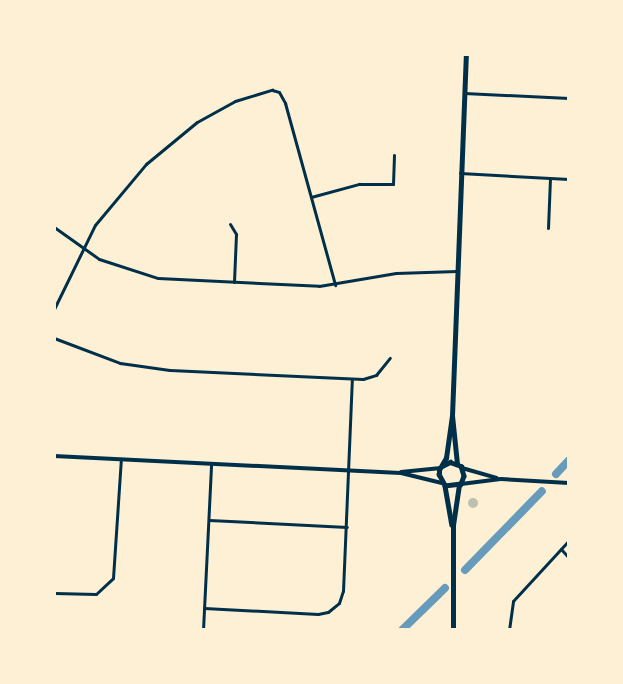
<!DOCTYPE html>
<style>
body{margin:0}
#map{position:relative;width:623px;height:684px;overflow:hidden;background:#fdf0d5;font-family:"Exo 2",sans-serif}
div>[style]{position:absolute}
[style*='--x']{left:calc(var(--x)*1px);top:calc(var(--y)*1px);width:calc(var(--w)*1px);rotate:calc(var(--a)*1deg)}
.canal>*{height:8px;margin:-4px;padding:0 4px;transform-origin:4px;border-radius:4px;background:#669bbc}
.building>*{inset:0;background:#bec0b2}
.round{border-radius:50%}
.minor>*{height:3px;margin:-1.5px;padding:0 1.5px;transform-origin:1.5px;border-radius:1.5px;background:#003049}
.tertiary>*{height:4px;margin:-2px;padding:0 2px;transform-origin:2px;border-radius:2px;background:#003049}
.secondary>*{height:4.5px;margin:-2.25px;padding:0 2.25px;transform-origin:2.25px;border-radius:2.25px;background:#003049}
span{translate:-50% -50%;white-space:nowrap;text-align:center;line-height:1.15;-webkit-text-stroke:5px #fdf0d5;paint-order:stroke}
.frame{position:absolute;inset:0;border:56px solid #fdf0d5;pointer-events:none}
</style>
<div id="map">
<div class="canal">
<i style="--x:556;--y:474;--w:19;--a:-47"></i>
<i style="--x:465;--y:570;--w:110;--a:-45.7"></i>
<i style="--x:402;--y:630;--w:60;--a:-44.3"></i>
</div>
<div class="building">
<i class="round" style="left:468px;top:498px;width:10px;height:10px"></i>
</div>
<div class="minor">
<i style="--x:464;--y:93;--w:105;--a:2.7"></i>
<i style="--x:460;--y:173;--w:109;--a:3.2"></i>
<i style="--x:311;--y:197;--w:50;--a:-15.2"></i>
<i style="--x:359;--y:184;--w:34;--a:0"></i>
<i style="--x:393;--y:184;--w:29;--a:-88"></i>
<i style="--x:230;--y:224;--w:12;--a:59"></i>
<i style="--x:236;--y:234;--w:48;--a:92.4"></i>
<i style="--x:54;--y:227;--w:55;--a:35.4"></i>
<i style="--x:99;--y:259;--w:62;--a:17.9"></i>
<i style="--x:158;--y:278;--w:161;--a:2.8"></i>
<i style="--x:319;--y:286;--w:78;--a:-9.6"></i>
<i style="--x:396;--y:273;--w:61;--a:-1.9"></i>
<i style="--x:548;--y:228;--w:49;--a:-87.7"></i>
<i style="--x:54;--y:309;--w:93;--a:-64"></i>
<i style="--x:95;--y:225;--w:80;--a:-50.1"></i>
<i style="--x:146;--y:164;--w:66;--a:-39.5"></i>
<i style="--x:197;--y:122;--w:43;--a:-28.9"></i>
<i style="--x:235;--y:101;--w:39;--a:-17"></i>
<i style="--x:272;--y:90;--w:7;--a:16"></i>
<i style="--x:279;--y:92;--w:13;--a:61"></i>
<i style="--x:285;--y:103;--w:189;--a:74.6"></i>
<i style="--x:54;--y:338;--w:71;--a:20.7"></i>
<i style="--x:120;--y:363;--w:50;--a:8"></i>
<i style="--x:170;--y:370;--w:193;--a:2.7"></i>
<i style="--x:363;--y:379;--w:14;--a:-17"></i>
<i style="--x:376;--y:375;--w:22;--a:-51"></i>
<i style="--x:209;--y:520;--w:138;--a:2.9"></i>
<i style="--x:561;--y:549;--w:12;--a:48"></i>
<i style="--x:54;--y:593;--w:42;--a:1.4"></i>
<i style="--x:96;--y:594;--w:23;--a:-43"></i>
<i style="--x:113;--y:578;--w:119;--a:-86.2"></i>
<i style="--x:204;--y:608;--w:114;--a:3"></i>
<i style="--x:318;--y:614;--w:10;--a:-11"></i>
<i style="--x:328;--y:612;--w:14;--a:-39"></i>
<i style="--x:339;--y:603;--w:13;--a:-72"></i>
<i style="--x:343;--y:591;--w:212;--a:-87.6"></i>
<i style="--x:203;--y:630;--w:166;--a:-87.2"></i>
<i style="--x:509;--y:630;--w:29;--a:-82"></i>
<i style="--x:513;--y:601;--w:83;--a:-47.4"></i>
</div>
<div class="tertiary">
<i style="--x:54;--y:456;--w:347;--a:2.8"></i>
<i style="--x:401;--y:473;--w:42;--a:13.7"></i>
<i style="--x:462;--y:468;--w:36;--a:16"></i>
<i style="--x:401;--y:472;--w:40;--a:-5.7"></i>
<i style="--x:461;--y:484;--w:40;--a:-7.1"></i>
<i style="--x:501;--y:479;--w:68;--a:3.4"></i>
</div>
<div class="secondary">
<i style="--x:457;--y:464;--w:48;--a:-95.9"></i>
<i style="--x:452;--y:416;--w:362;--a:-87.8"></i>
<i style="--x:442;--y:466;--w:9;--a:-27"></i>
<i style="--x:450;--y:462;--w:12;--a:20"></i>
<i style="--x:461;--y:466;--w:10;--a:73"></i>
<i style="--x:464;--y:476;--w:9;--a:111"></i>
<i style="--x:461;--y:484;--w:16;--a:173"></i>
<i style="--x:445;--y:486;--w:13;--a:-119"></i>
<i style="--x:439;--y:475;--w:5;--a:-90"></i>
<i style="--x:439;--y:470;--w:14;--a:-60"></i>
<i style="--x:446;--y:458;--w:42;--a:-81.9"></i>
<i style="--x:445;--y:486;--w:39;--a:80"></i>
<i style="--x:453;--y:630;--w:105;--a:-90"></i>
<i style="--x:453;--y:525;--w:40;--a:-81.5"></i>
</div>
<div class="frame"></div>
</div>
